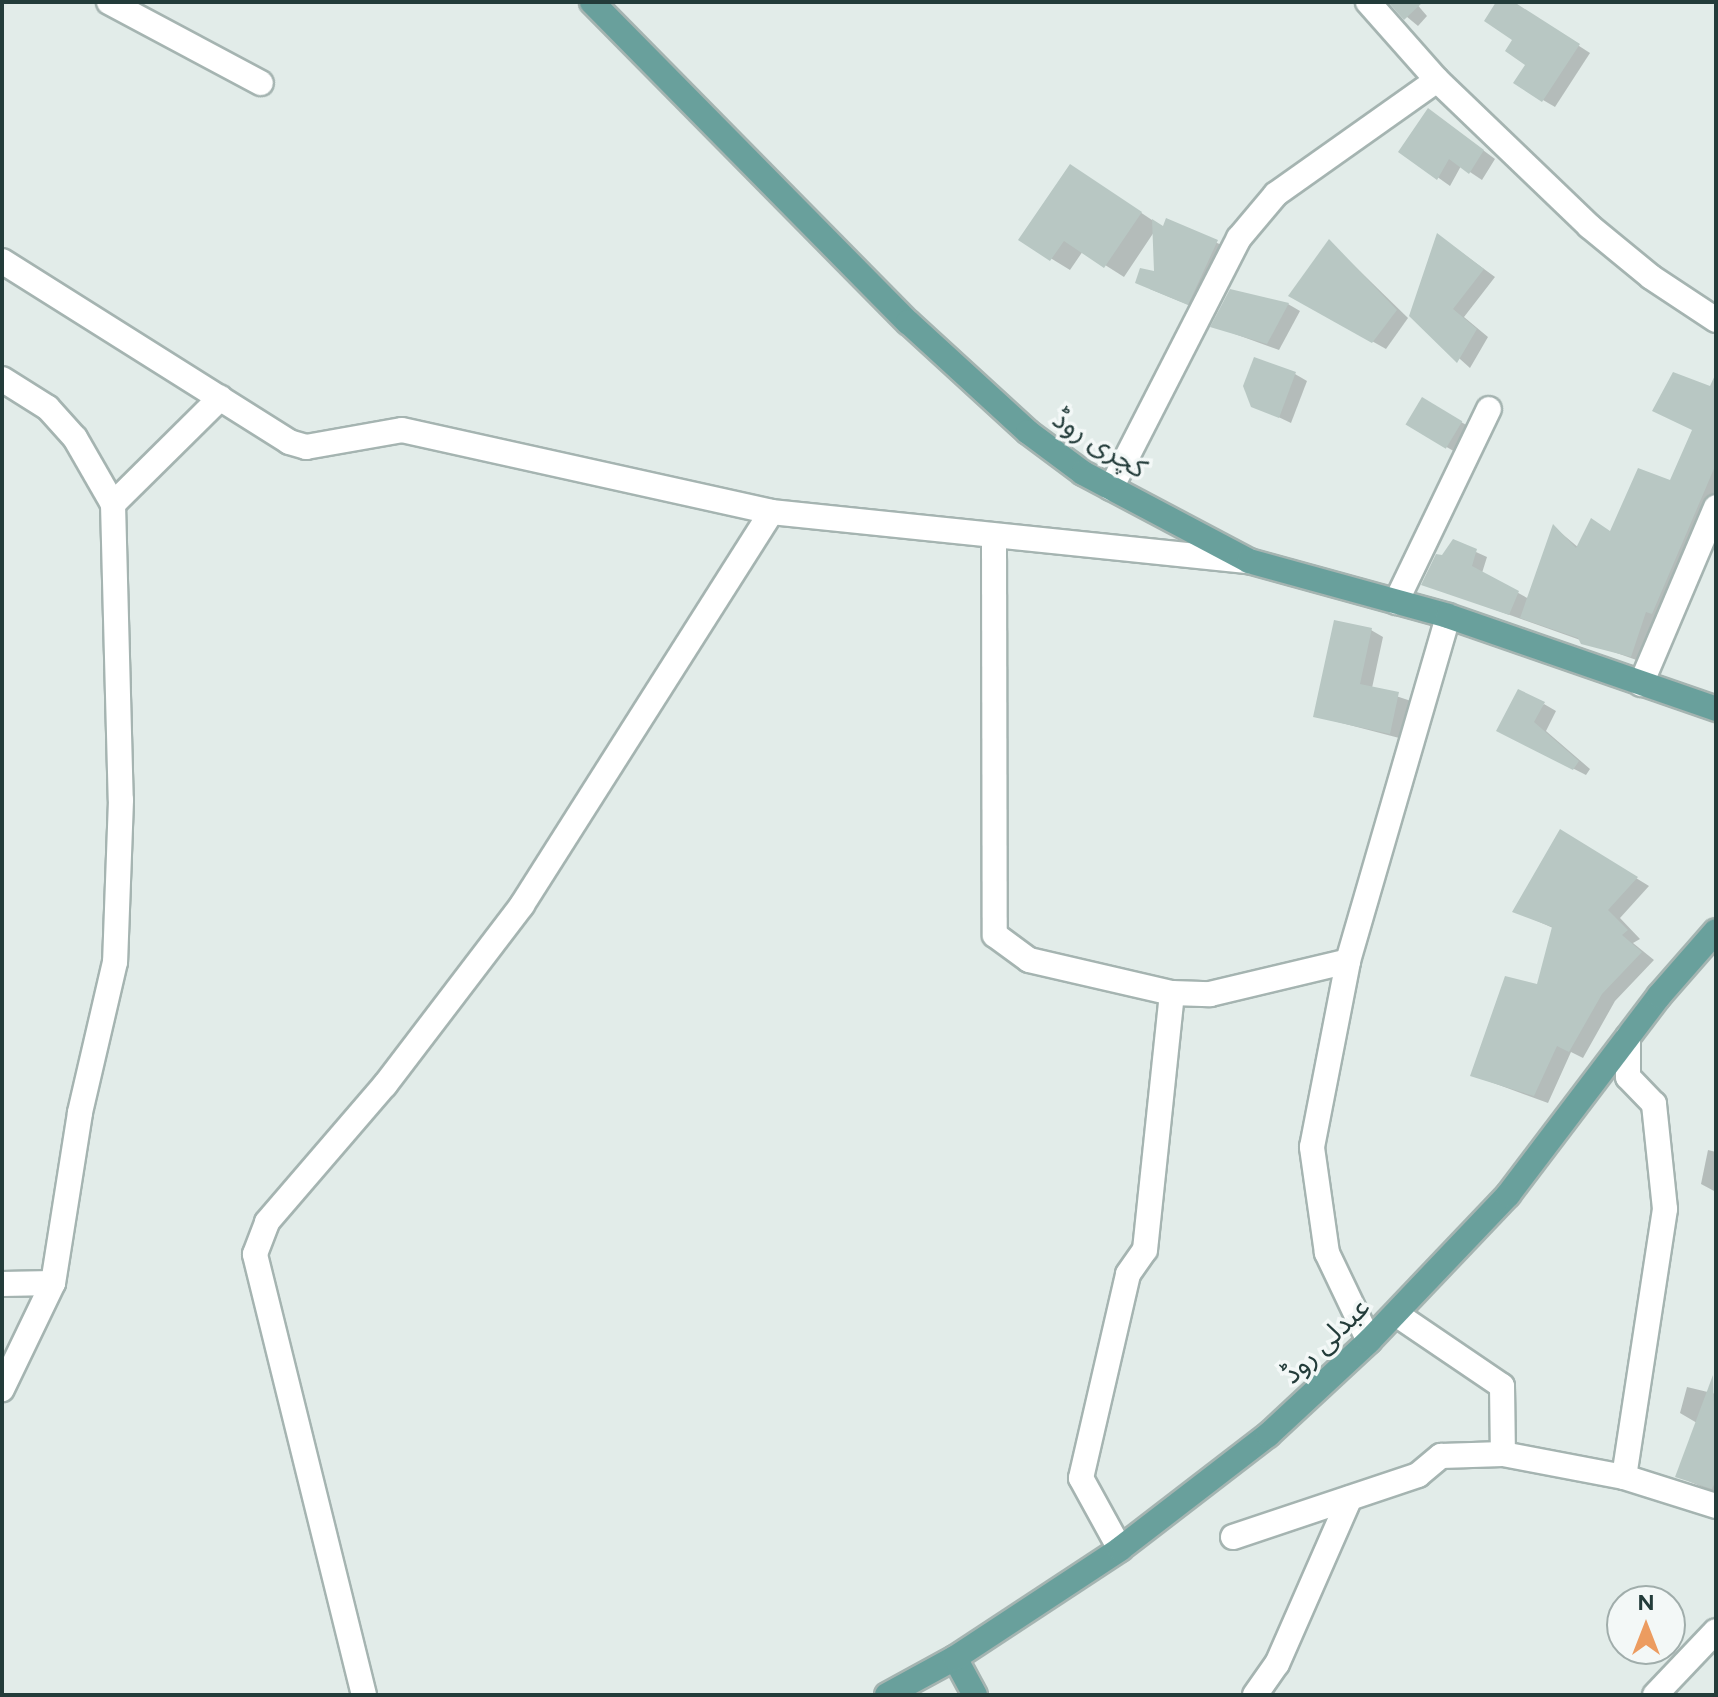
<!DOCTYPE html>
<meta charset="utf-8">
<style>
body{margin:0}
#map{position:relative;width:1718px;height:1697px;overflow:hidden;background:#e2ece9;font-family:Figtree,"Noto Sans Arabic",sans-serif}
div>[style]{position:absolute}
[style*='--x']{left:calc(var(--x)*1px);top:calc(var(--y)*1px);width:calc(var(--w)*1px);rotate:calc(var(--a)*1deg)}
.shadow>*{inset:0;background:#0003;transform-origin:0 0}
.building>*{inset:0;background:#b8c7c3;transform-origin:0 0}
.roads{filter:drop-shadow(2px 0 #a5b4b1) drop-shadow(-2px 0 #a5b4b1) drop-shadow(0 2px #a5b4b1) drop-shadow(0 -2px #a5b4b1)}
.minor>*{height:24px;margin:-12px;padding:0 12px;transform-origin:12px;border-radius:12px;background:#fff}
.major>*{height:24px;margin:-12px;padding:0 12px;transform-origin:12px;border-radius:12px;background:#69a09c}
span{translate:-50% -50%;white-space:nowrap;text-align:center;line-height:1.15;-webkit-text-stroke:7px #f3f8f7;paint-order:stroke}
.street-label{font-size:28px;color:#233c3a}
.frame{position:absolute;inset:0;border:4px solid #233c3a;pointer-events:none}
.north{position:absolute;left:1606px;top:1585px;width:80px;height:80px;box-sizing:border-box;background:#f3f8f7;border:2px solid #a0adab;border-radius:50%;rotate:0deg;font-size:22px;font-weight:700;line-height:32px;text-align:center;color:#233c3a}
.north::after{content:'';display:block;margin:auto;width:28px;height:36px;background:#ec9c60;clip-path:polygon(50% 0,100% 100%,50% 72%,0 100%)}
</style>
<div id="map">
<div class="shadow">
<i style="clip-path:polygon(1389px 2px,1415px 2px,1427px 16px,1418px 26px)"></i>
<i style="clip-path:polygon(1499px 2px,1511px 2px,1590px 53px,1555px 107px,1543px 100px)"></i>
<i style="clip-path:polygon(1440px 118px,1495px 159px,1482px 180px,1461px 166px,1450px 186px,1401px 151px)"></i>
<i style="clip-path:polygon(1089px 178px,1164px 228px,1168px 220px,1230px 249px,1201px 310px,1150px 289px,1156px 274px,1154px 232px,1124px 277px,1083px 251px,1070px 270px,1021px 240px)"></i>
<i style="clip-path:polygon(1439px 236px,1495px 277px,1464px 317px,1488px 337px,1470px 368px,1411px 315px)"></i>
<i style="clip-path:polygon(1330px 242px,1408px 318px,1386px 349px,1290px 295px)"></i>
<i style="clip-path:polygon(1288px 304px,1300px 311px,1279px 350px,1213px 326px)"></i>
<i style="clip-path:polygon(1295px 374px,1307px 381px,1291px 423px,1253px 405px)"></i>
<i style="clip-path:polygon(1716px 390px,1716px 496px,1642px 662px,1423px 584px,1454px 542px,1487px 557px,1482px 573px,1529px 599px,1554px 527px,1579px 548px,1612px 533px,1672px 482px)"></i>
<i style="left:1423px;top:400px;width:58px;height:29px;rotate:30deg"></i>
<i style="clip-path:polygon(1371px 630px,1383px 637px,1372px 688px,1411px 701px,1403px 739px,1315px 716px)"></i>
<i style="clip-path:polygon(1544px 704px,1556px 711px,1546px 731px,1590px 769px,1586px 775px,1511px 737px)"></i>
<i style="clip-path:polygon(1561px 832px,1649px 886px,1620px 918px,1640px 939px,1633px 943px,1654px 960px,1615px 1001px,1583px 1058px,1571px 1052px,1548px 1103px,1472px 1075px,1539px 986px,1553px 928px,1515px 911px)"></i>
<i style="clip-path:polygon(1708px 1150px,1716px 1152px,1716px 1192px,1701px 1184px)"></i>
<i style="clip-path:polygon(1687px 1387px,1716px 1394px,1716px 1493px,1677px 1476px,1697px 1423px,1680px 1413px)"></i>
</div>
<div class="building">
<i style="clip-path:polygon(1388px 2px,1423px 2px,1404px 20px)"></i>
<i style="clip-path:polygon(1496px 2px,1514px 2px,1580px 44px,1542px 102px,1513px 83px,1525px 65px,1505px 51px,1512px 40px,1484px 21px)"></i>
<i style="clip-path:polygon(1428px 108px,1484px 150px,1469px 174px,1449px 159px,1437px 180px,1398px 152px)"></i>
<i style="clip-path:polygon(1070px 164px,1142px 212px,1104px 268px,1064px 241px,1050px 261px,1018px 240px)"></i>
<i style="clip-path:polygon(1166px 218px,1218px 240px,1188px 305px,1135px 283px,1140px 268px,1154px 271px,1152px 219px,1163px 226px)"></i>
<i style="clip-path:polygon(1437px 233px,1484px 269px,1453px 309px,1477px 329px,1457px 363px,1409px 316px)"></i>
<i style="clip-path:polygon(1329px 239px,1397px 310px,1372px 343px,1288px 296px)"></i>
<i style="clip-path:polygon(1230px 289px,1289px 303px,1267px 344px,1210px 327px)"></i>
<i style="clip-path:polygon(1254px 357px,1296px 372px,1279px 418px,1251px 407px,1243px 386px)"></i>
<i style="clip-path:polygon(1673px 372px,1710px 386px,1716px 373px,1716px 464px,1652px 614px,1646px 612px,1631px 657px,1581px 644px,1578px 638px,1520px 618px,1553px 524px,1576px 548px,1591px 518px,1610px 531px,1638px 468px,1670px 480px,1692px 430px,1652px 411px)"></i>
<i style="left:1422px;top:397px;width:47px;height:32px;rotate:31deg"></i>
<i style="clip-path:polygon(1453px 539px,1477px 549px,1472px 566px,1519px 591px,1509px 615px,1421px 585px,1436px 554px,1442px 555px)"></i>
<i style="clip-path:polygon(1334px 620px,1372px 628px,1360px 684px,1399px 692px,1390px 734px,1313px 717px)"></i>
<i style="clip-path:polygon(1518px 689px,1545px 702px,1534px 722px,1579px 761px,1573px 770px,1496px 731px)"></i>
<i style="clip-path:polygon(1560px 829px,1638px 877px,1608px 910px,1628px 930px,1622px 935px,1642px 952px,1602px 994px,1569px 1052px,1557px 1046px,1534px 1096px,1470px 1076px,1505px 976px,1537px 984px,1552px 927px,1512px 912px)"></i>
<i style="clip-path:polygon(1713px 1375px,1716px 1480px,1712px 1489px,1675px 1477px)"></i>
</div>
<div class="roads">
<div class="minor">
<i style="--x:109;--y:2;--w:172;--a:28.1"></i>
<i style="--x:1368;--y:2;--w:104;--a:48.5"></i>
<i style="--x:1437;--y:80;--w:211;--a:43.8"></i>
<i style="--x:1589;--y:226;--w:80;--a:39.4"></i>
<i style="--x:1651;--y:277;--w:78;--a:33.5"></i>
<i style="--x:2;--y:261;--w:339;--a:32.2"></i>
<i style="--x:289;--y:442;--w:18;--a:16"></i>
<i style="--x:306;--y:447;--w:97;--a:-10"></i>
<i style="--x:402;--y:430;--w:378;--a:12.5"></i>
<i style="--x:771;--y:512;--w:481;--a:5.9"></i>
<i style="--x:2;--y:379;--w:54;--a:32.2"></i>
<i style="--x:48;--y:408;--w:40;--a:48"></i>
<i style="--x:75;--y:438;--w:76;--a:60.1"></i>
<i style="--x:113;--y:504;--w:296;--a:88.5"></i>
<i style="--x:121;--y:800;--w:162;--a:92.1"></i>
<i style="--x:115;--y:962;--w:155;--a:103.1"></i>
<i style="--x:80;--y:1113;--w:172;--a:99"></i>
<i style="--x:53;--y:1283;--w:118;--a:115.7"></i>
<i style="--x:1111;--y:488;--w:281;--a:-62.9"></i>
<i style="--x:1239;--y:238;--w:57;--a:-49.9"></i>
<i style="--x:1276;--y:194;--w:197;--a:-35.3"></i>
<i style="--x:113;--y:504;--w:151;--a:-44.7"></i>
<i style="--x:994;--y:539;--w:396;--a:89.9"></i>
<i style="--x:995;--y:935;--w:42;--a:36.3"></i>
<i style="--x:1029;--y:960;--w:147;--a:13"></i>
<i style="--x:1172;--y:993;--w:38;--a:2"></i>
<i style="--x:1210;--y:994;--w:142;--a:-13.4"></i>
<i style="--x:1396;--y:602;--w:214;--a:-64.3"></i>
<i style="--x:1641;--y:684;--w:192;--a:-67"></i>
<i style="--x:2;--y:1284;--w:51;--a:-1.1"></i>
<i style="--x:1396;--y:1314;--w:128;--a:34.2"></i>
<i style="--x:1502;--y:1386;--w:68;--a:89.2"></i>
<i style="--x:1369;--y:1341;--w:98;--a:-115.5"></i>
<i style="--x:1327;--y:1253;--w:107;--a:-98.1"></i>
<i style="--x:1312;--y:1147;--w:189;--a:-79"></i>
<i style="--x:1348;--y:961;--w:359;--a:-73.8"></i>
<i style="--x:1624;--y:1477;--w:271;--a:-81.3"></i>
<i style="--x:1665;--y:1209;--w:106;--a:-96"></i>
<i style="--x:1654;--y:1104;--w:37;--a:-134"></i>
<i style="--x:1628;--y:1077;--w:40;--a:-90"></i>
<i style="--x:1233;--y:1537;--w:195;--a:-18.5"></i>
<i style="--x:1418;--y:1475;--w:30;--a:-40"></i>
<i style="--x:1441;--y:1456;--w:62;--a:-1.8"></i>
<i style="--x:1503;--y:1454;--w:123;--a:10.8"></i>
<i style="--x:1624;--y:1477;--w:96;--a:17.5"></i>
<i style="--x:1120;--y:1549;--w:81;--a:-118.8"></i>
<i style="--x:1081;--y:1478;--w:209;--a:-77"></i>
<i style="--x:1128;--y:1274;--w:29;--a:-55"></i>
<i style="--x:1145;--y:1250;--w:258;--a:-84"></i>
<i style="--x:364;--y:1695;--w:454;--a:-103.9"></i>
<i style="--x:255;--y:1254;--w:34;--a:-69"></i>
<i style="--x:267;--y:1222;--w:181;--a:-49.3"></i>
<i style="--x:385;--y:1085;--w:226;--a:-52.7"></i>
<i style="--x:522;--y:905;--w:465;--a:-57.6"></i>
<i style="--x:1255;--y:1695;--w:38;--a:-55"></i>
<i style="--x:1277;--y:1664;--w:181;--a:-66.3"></i>
<i style="--x:1655;--y:1695;--w:88;--a:-46.4"></i>
</div>
<div class="major">
<i style="--x:592;--y:2;--w:450;--a:45.4"></i>
<i style="--x:908;--y:322;--w:163;--a:42.5"></i>
<i style="--x:1028;--y:432;--w:69;--a:36.7"></i>
<i style="--x:1083;--y:473;--w:188;--a:27.9"></i>
<i style="--x:1249;--y:561;--w:206;--a:15.4"></i>
<i style="--x:1448;--y:616;--w:284;--a:19.1"></i>
<i style="--x:955;--y:1658;--w:42;--a:61.6"></i>
<i style="--x:887;--y:1695;--w:77;--a:-28.6"></i>
<i style="--x:955;--y:1658;--w:198;--a:-33.4"></i>
<i style="--x:1120;--y:1549;--w:187;--a:-37.6"></i>
<i style="--x:1268;--y:1435;--w:138;--a:-42.9"></i>
<i style="--x:1369;--y:1341;--w:202;--a:-46.4"></i>
<i style="--x:1508;--y:1195;--w:250;--a:-52.8"></i>
<i style="--x:1659;--y:996;--w:86;--a:-48.8"></i>
</div>
</div>
<div class="street-label">
<span style="left:1100px;top:443px;rotate:32deg">کچری روڈ</span>
<span style="left:1325px;top:1340px;rotate:-44deg">عبدلی روڈ</span>
</div>
<div class="frame"></div>
<div class="north">N</div>
</div>
